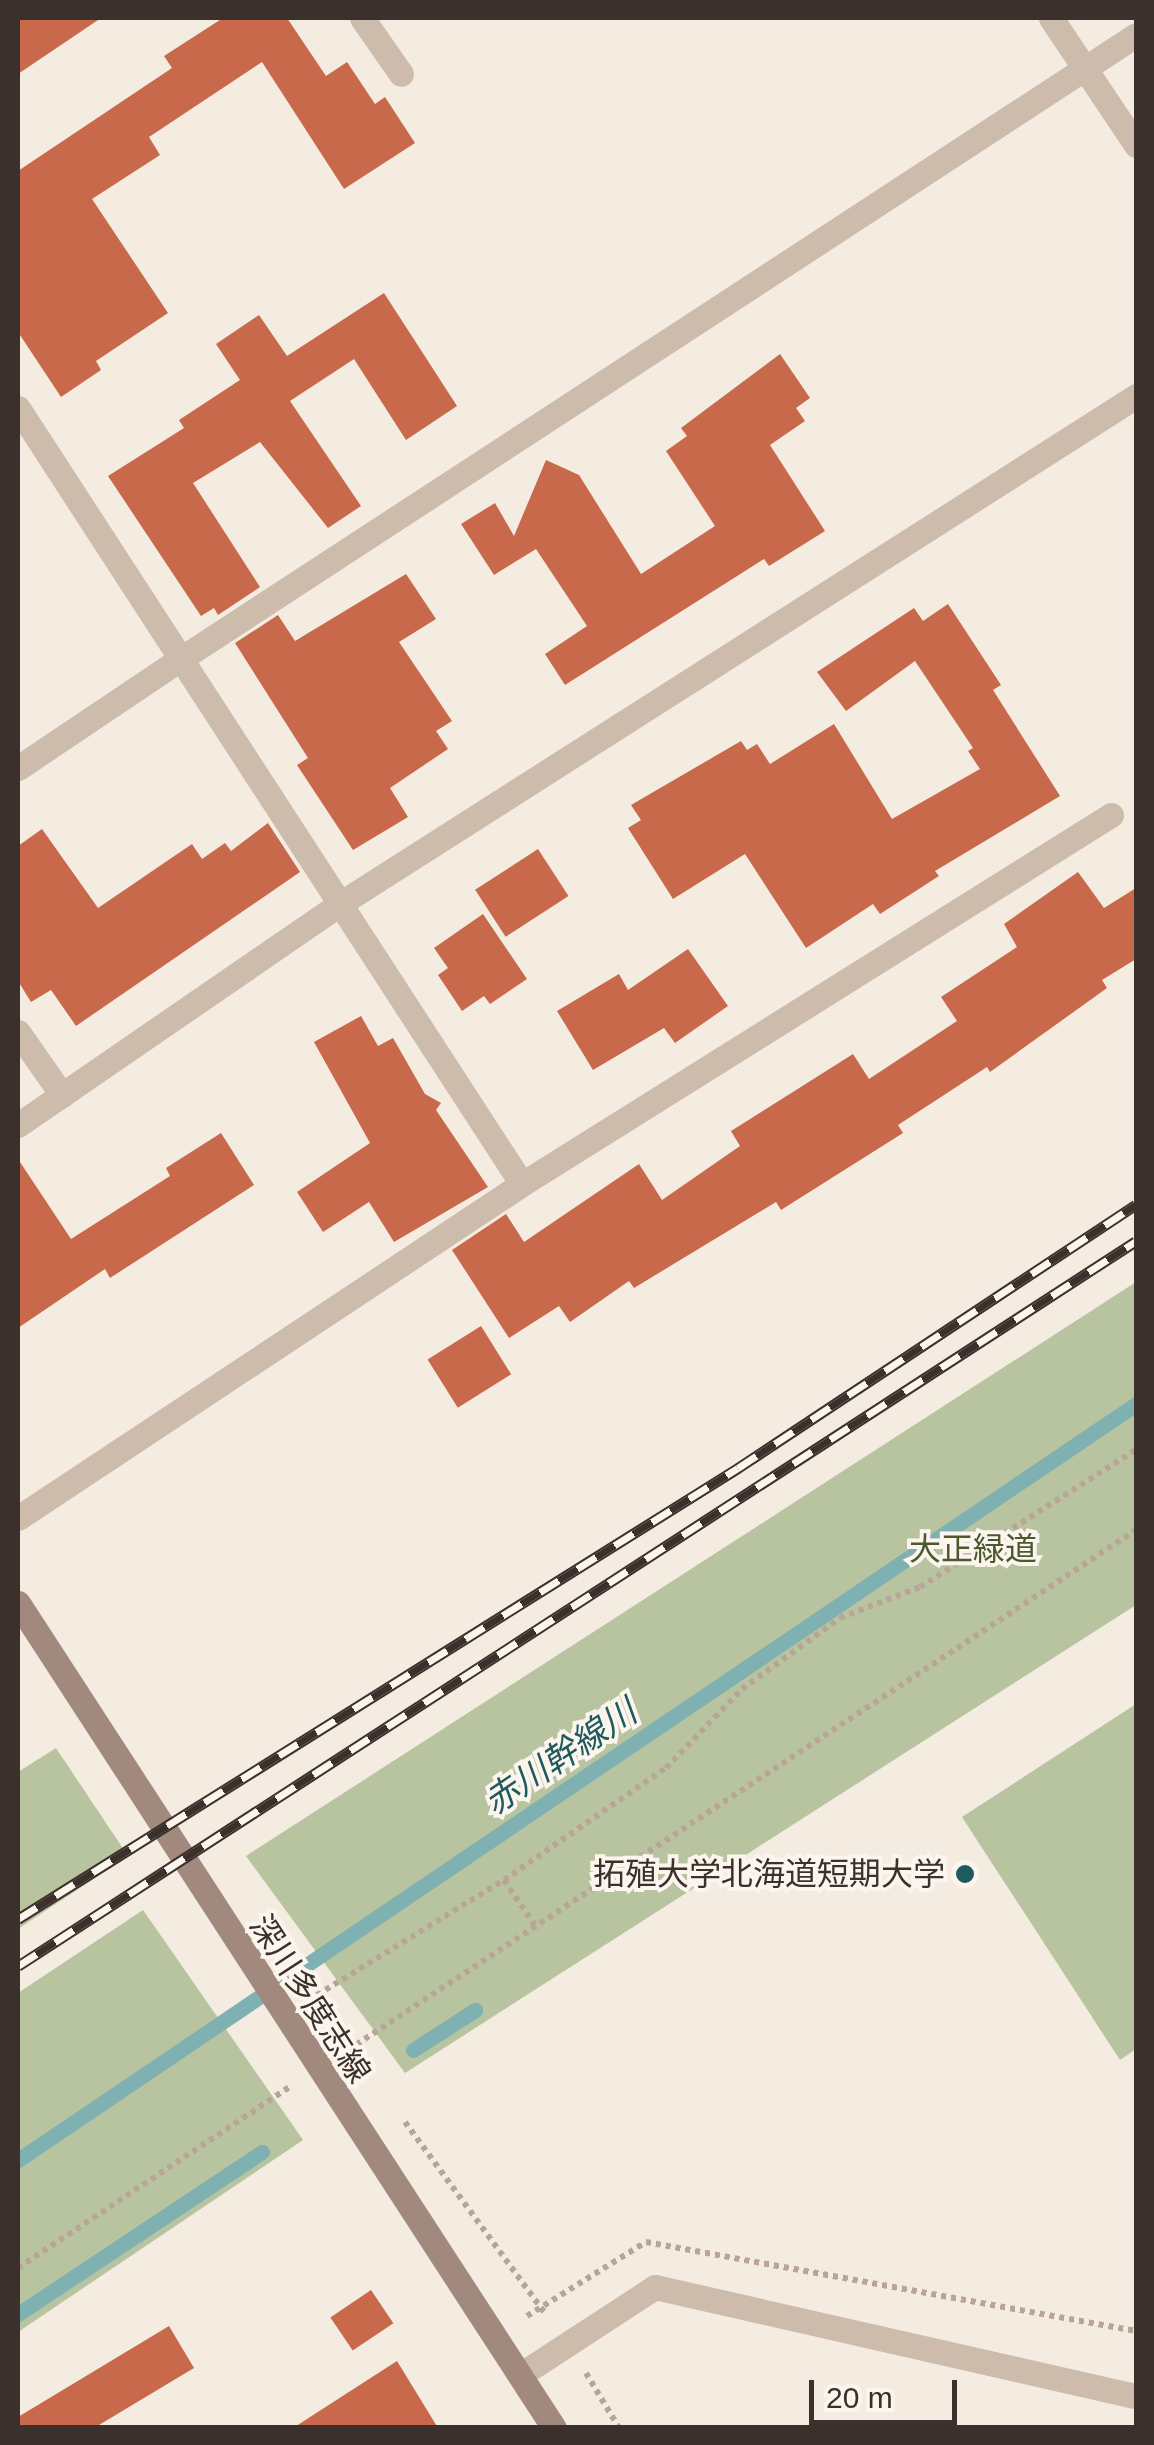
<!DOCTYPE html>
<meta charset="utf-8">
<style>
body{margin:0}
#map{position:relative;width:1154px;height:2445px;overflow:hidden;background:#f4ebe1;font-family:Helvetica,"Noto Sans JP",sans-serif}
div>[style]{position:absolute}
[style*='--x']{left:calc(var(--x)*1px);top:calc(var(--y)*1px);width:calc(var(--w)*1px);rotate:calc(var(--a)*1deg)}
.green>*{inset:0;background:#b8c4a0}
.stream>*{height:15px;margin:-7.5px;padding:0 7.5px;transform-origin:7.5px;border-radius:7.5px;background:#7fb0b2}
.building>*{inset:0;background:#c8694b;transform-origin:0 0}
.path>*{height:6px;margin-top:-3px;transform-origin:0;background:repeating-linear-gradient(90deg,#b9a596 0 5px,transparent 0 10px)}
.service>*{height:25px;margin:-12.5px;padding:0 12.5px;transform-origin:12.5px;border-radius:12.5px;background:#cdbbac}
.minor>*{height:25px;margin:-12.5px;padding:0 12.5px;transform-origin:12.5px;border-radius:12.5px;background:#cdbbac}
.tertiary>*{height:25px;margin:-12.5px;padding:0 12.5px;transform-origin:12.5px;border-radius:12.5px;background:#cdbbac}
.secondary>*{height:25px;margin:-12.5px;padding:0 12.5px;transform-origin:12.5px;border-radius:12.5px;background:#a18a7d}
.rail>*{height:11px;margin-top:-5.5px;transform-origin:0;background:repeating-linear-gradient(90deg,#fbf5ee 0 22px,#3b302b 0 44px);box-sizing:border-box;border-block:2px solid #3b302b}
.dots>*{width:28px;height:28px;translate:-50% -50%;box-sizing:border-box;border:5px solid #fbf5ee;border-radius:50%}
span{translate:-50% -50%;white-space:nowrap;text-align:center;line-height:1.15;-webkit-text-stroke:8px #fbf5ee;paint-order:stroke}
.park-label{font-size:32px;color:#4a5a2e}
.poi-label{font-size:32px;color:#3b302b}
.right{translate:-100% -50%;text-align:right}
.street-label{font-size:32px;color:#3b302b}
.water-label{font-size:35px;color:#1f5a5e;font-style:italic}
.frame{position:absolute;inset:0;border:20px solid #3b302b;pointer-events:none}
.scale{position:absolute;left:809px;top:2380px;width:148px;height:45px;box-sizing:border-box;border:5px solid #3b302b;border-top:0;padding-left:12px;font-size:30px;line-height:35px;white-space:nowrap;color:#3b302b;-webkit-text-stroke:8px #fbf5ee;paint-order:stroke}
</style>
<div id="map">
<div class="green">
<i style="clip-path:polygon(1136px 1282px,1136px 1605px,405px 2073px,246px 1856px)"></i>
<i style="clip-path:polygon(1136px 1704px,1136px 2049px,1120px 2060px,962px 1817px)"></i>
<i style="clip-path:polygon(56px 1748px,128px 1856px,18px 1929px,18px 1772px)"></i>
<i style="clip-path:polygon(143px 1910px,303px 2140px,18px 2332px,18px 1993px)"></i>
</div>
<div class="stream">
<i style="--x:413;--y:2050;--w:74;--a:-32.8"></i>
<i style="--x:18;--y:2160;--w:1350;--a:-34.07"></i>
<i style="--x:18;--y:2314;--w:293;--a:-33.6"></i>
</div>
<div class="building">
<i style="clip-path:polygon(18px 18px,101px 18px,18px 74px)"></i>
<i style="clip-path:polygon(223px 18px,287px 18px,326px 76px,347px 62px,375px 104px,385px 97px,415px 143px,344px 189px,262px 62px,149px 137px,160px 155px,92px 199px,168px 313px,96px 361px,101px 370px,61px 397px,18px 332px,18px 171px,172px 68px,164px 56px)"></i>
<i style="clip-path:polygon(384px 293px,457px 406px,406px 440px,354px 359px,290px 401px,361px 506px,328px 528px,260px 442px,193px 483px,260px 587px,218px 615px,214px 608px,201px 616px,108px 476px,184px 428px,179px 420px,240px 380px,216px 344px,259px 315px,287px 356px)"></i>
<i style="clip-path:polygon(780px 354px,810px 398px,796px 408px,805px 421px,770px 445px,825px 531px,769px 566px,764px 559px,565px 685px,545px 654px,587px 626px,536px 549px,494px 575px,461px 524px,495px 503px,514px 536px,546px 460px,579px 475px,641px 574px,715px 526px,666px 451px,687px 436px,681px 428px)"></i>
<i style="clip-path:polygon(406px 574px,436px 619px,399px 642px,452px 721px,436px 731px,448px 749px,390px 788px,408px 817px,353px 850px,297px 765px,308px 758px,235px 643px,278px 615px,295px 641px)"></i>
<i style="clip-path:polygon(948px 604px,1001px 685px,993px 690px,1060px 796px,935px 871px,939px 876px,880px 914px,873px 904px,806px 948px,745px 854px,673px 899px,628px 828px,641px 820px,631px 805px,741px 741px,747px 750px,757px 744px,770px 764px,834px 724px,892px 819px,980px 769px,968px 751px,973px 748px,915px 661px,846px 711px,817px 672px,914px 608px,923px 621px)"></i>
<i style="clip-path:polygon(268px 823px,300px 872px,76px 1026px,51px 990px,31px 1002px,18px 981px,18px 846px,42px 829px,98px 908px,192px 844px,202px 859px,225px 843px,231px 851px)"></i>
<i style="left:538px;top:849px;width:56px;height:75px;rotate:57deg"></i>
<i style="clip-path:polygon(1078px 872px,1104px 908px,1136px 888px,1136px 959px,1102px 980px,1107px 988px,990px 1072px,987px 1067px,898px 1125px,903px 1133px,781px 1210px,776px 1202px,634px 1288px,629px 1281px,570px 1322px,559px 1306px,509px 1338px,452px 1250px,506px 1214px,524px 1242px,639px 1164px,662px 1200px,740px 1146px,731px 1131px,853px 1054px,869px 1079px,957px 1021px,941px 997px,1017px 947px,1004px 924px)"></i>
<i style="clip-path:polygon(483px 914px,527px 979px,490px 1004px,484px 996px,462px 1011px,438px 975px,448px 968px,434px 948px)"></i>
<i style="clip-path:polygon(688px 949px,728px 1006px,675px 1043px,664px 1028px,593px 1070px,557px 1011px,619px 974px,628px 990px)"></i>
<i style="clip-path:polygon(361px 1016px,378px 1046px,393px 1038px,425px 1094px,441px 1103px,436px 1110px,488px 1187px,394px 1242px,369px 1202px,323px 1232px,297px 1192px,370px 1143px,314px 1042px)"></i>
<i style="clip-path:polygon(221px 1133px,254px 1185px,110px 1278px,105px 1269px,18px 1328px,18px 1159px,71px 1239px,170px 1176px,166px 1168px)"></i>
<i style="left:481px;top:1326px;width:57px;height:63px;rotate:58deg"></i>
<i style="left:371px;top:2290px;width:40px;height:49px;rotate:56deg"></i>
<i style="clip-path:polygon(169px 2326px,194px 2368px,94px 2428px,18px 2428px,18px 2417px)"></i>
<i style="clip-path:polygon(397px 2361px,438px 2428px,293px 2428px)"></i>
</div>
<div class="path">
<i style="--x:504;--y:1880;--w:60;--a:55.8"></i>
<i style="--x:317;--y:1995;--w:220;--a:-31.6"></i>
<i style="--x:504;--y:1880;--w:197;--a:-34.7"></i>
<i style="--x:666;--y:1768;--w:110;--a:-46.1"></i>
<i style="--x:742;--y:1689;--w:121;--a:-35.9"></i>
<i style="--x:840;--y:1618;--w:86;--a:-21.2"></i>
<i style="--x:920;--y:1587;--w:256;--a:-32.4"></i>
<i style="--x:348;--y:2050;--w:944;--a:-33.42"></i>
<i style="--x:405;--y:2122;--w:237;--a:53.8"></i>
<i style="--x:18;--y:2268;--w:328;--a:-33.7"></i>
<i style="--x:527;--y:2316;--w:140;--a:-31.9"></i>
<i style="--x:646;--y:2242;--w:498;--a:10.3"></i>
<i style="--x:586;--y:2373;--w:64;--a:59"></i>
</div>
<div class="service">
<i style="--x:362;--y:18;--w:68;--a:55.1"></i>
<i style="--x:18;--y:768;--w:197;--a:-33.9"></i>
<i style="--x:18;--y:1032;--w:77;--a:55.1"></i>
<i style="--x:520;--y:2375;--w:161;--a:-33.1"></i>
<i style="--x:655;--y:2287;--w:493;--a:12.8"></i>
</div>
<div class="minor">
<i style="--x:18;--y:408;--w:925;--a:57"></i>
<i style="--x:522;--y:1184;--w:695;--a:-32.07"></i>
<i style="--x:182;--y:658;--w:1139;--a:-33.15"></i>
<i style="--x:18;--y:1125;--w:388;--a:-34.5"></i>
<i style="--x:338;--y:905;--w:947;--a:-32.53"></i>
<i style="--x:18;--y:1518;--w:605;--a:-33.53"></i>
</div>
<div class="tertiary">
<i style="--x:1051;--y:18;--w:153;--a:56.2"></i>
</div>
<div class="secondary">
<i style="--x:18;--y:1603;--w:984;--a:56.99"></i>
</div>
<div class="rail">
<i style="--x:18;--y:1919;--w:850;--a:-32.06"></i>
<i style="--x:738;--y:1468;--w:477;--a:-33.5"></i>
<i style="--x:18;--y:1966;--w:1332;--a:-32.96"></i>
</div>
<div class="dots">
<i style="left:965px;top:1874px;background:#1f5a5e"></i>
</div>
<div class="park-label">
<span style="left:973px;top:1549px">大正緑道</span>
</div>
<div class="poi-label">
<span class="right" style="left:945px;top:1874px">拓殖大学北海道短期大学</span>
</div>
<div class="street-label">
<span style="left:310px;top:1999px;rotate:57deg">深川多度志線</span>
</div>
<div class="water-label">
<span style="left:560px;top:1757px;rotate:-34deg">赤川幹線川</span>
</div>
<div class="frame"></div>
<div class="scale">20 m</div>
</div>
